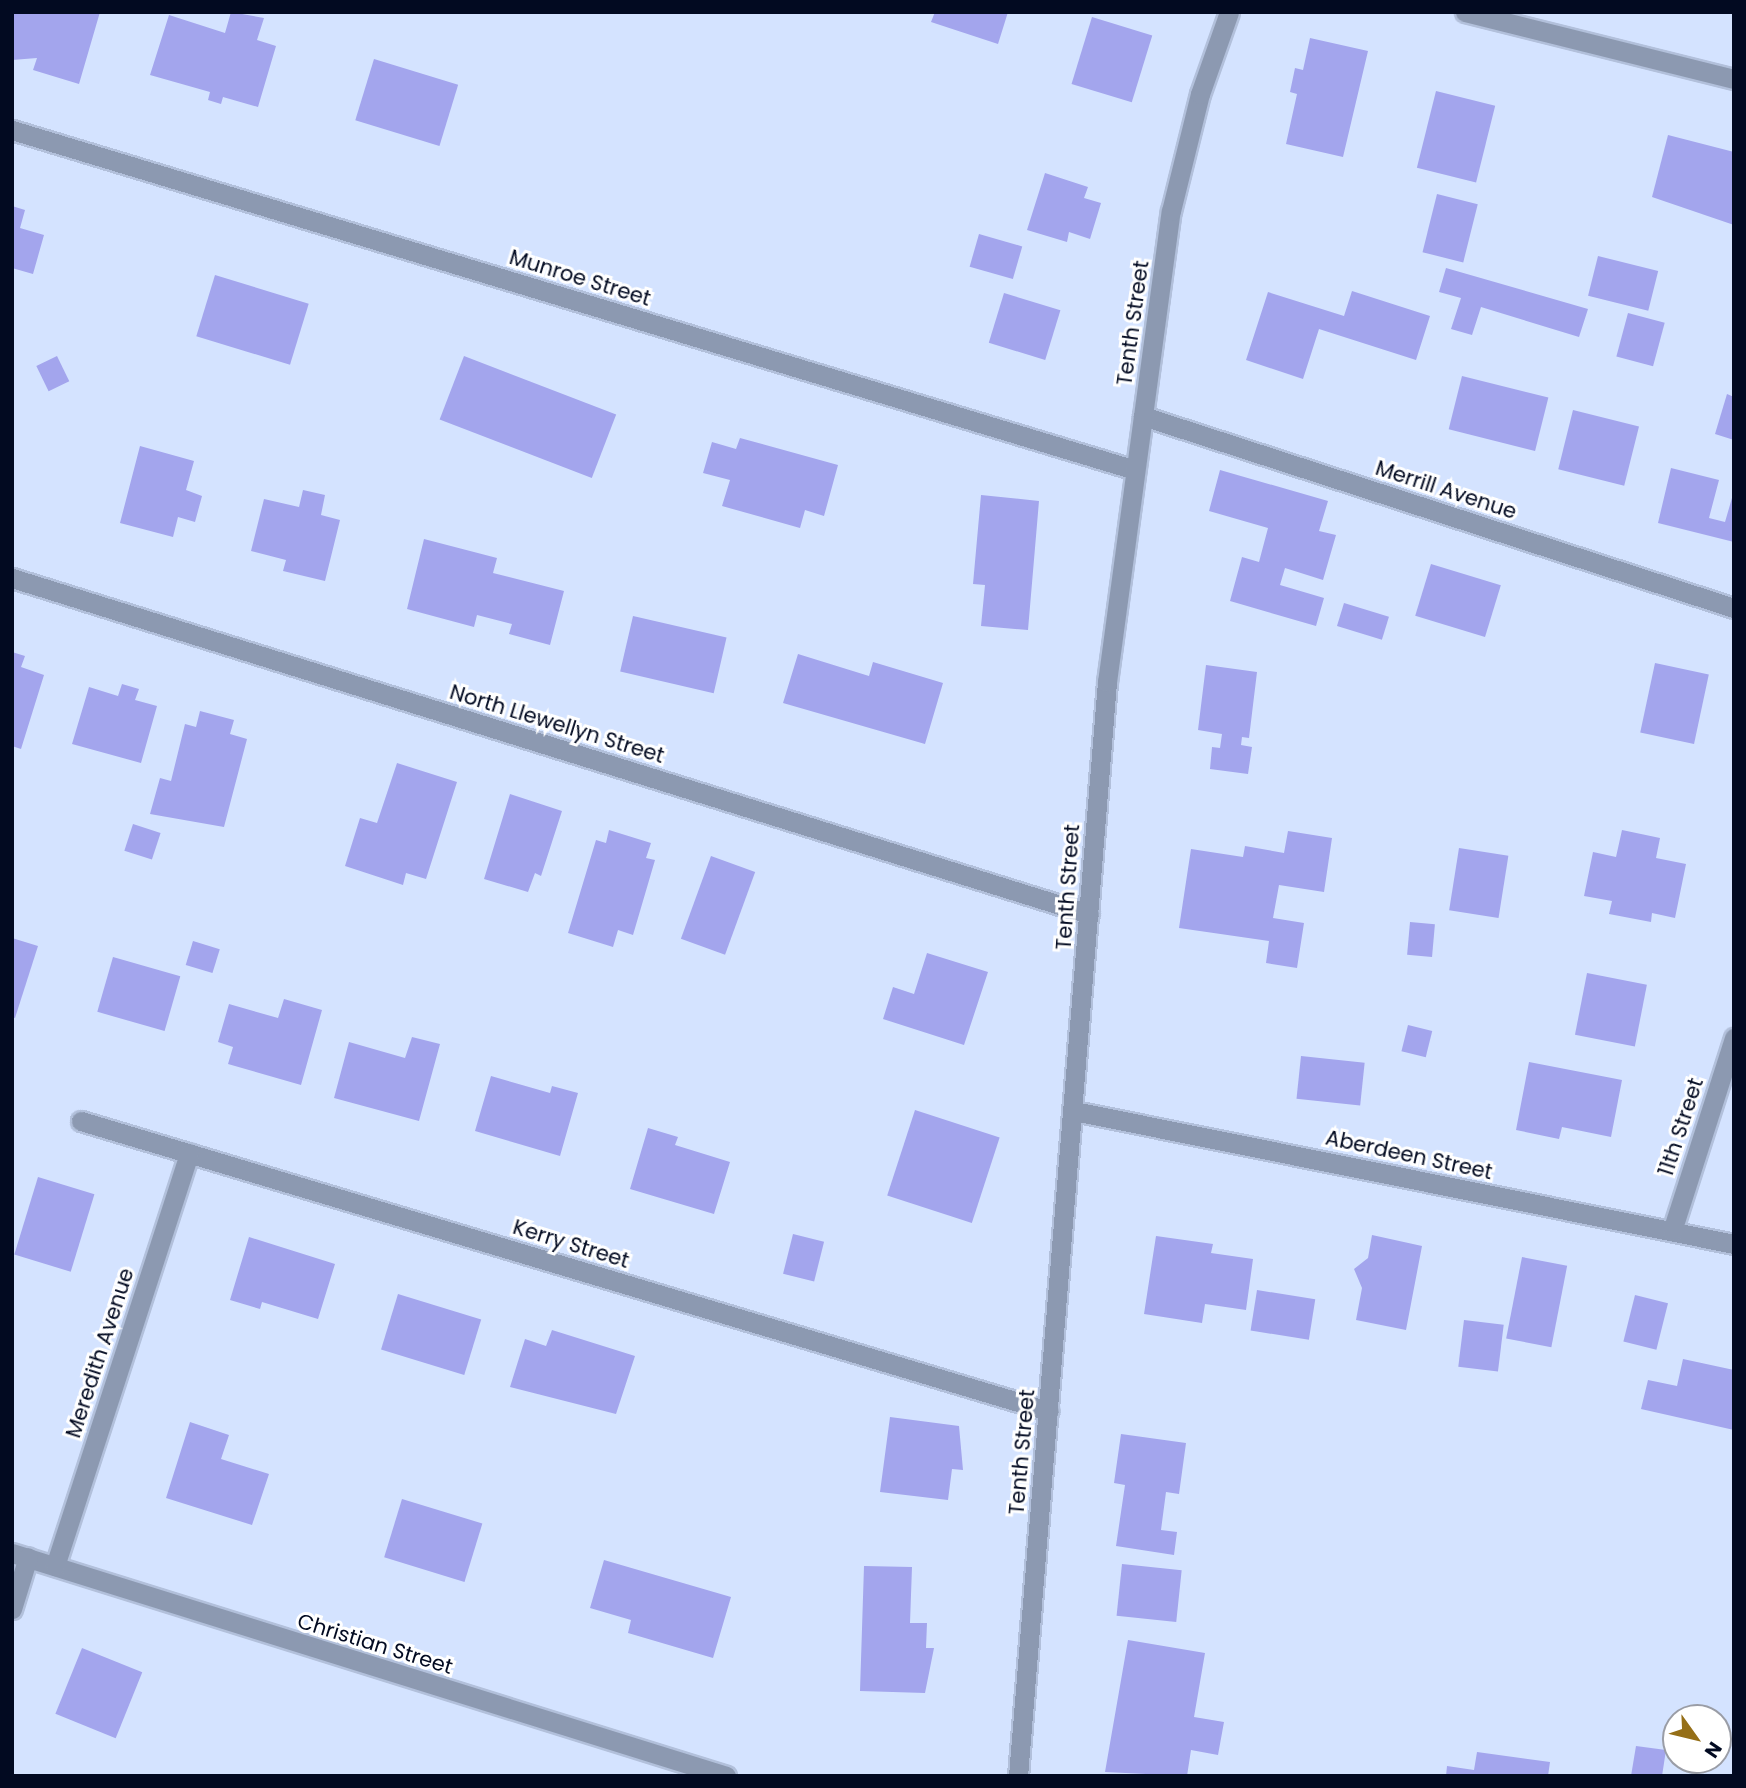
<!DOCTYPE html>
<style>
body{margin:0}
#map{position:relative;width:1746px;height:1788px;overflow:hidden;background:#d4e3ff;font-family:Poppins,sans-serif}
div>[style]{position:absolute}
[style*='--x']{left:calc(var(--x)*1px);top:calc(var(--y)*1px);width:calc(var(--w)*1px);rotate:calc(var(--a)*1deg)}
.building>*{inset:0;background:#a3a5ed;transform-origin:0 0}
.roads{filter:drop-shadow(2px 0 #b2c0db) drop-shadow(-2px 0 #b2c0db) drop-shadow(0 2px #b2c0db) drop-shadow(0 -2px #b2c0db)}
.minor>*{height:19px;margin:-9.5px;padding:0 9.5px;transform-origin:9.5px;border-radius:9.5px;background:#8c99b1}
.tertiary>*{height:19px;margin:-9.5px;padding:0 9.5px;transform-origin:9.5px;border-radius:9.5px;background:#8c99b1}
span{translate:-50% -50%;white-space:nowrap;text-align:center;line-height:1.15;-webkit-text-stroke:6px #fff;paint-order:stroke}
.street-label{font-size:21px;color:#020a21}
.frame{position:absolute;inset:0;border:14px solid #020a21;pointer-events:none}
.north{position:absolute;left:1662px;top:1704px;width:70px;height:70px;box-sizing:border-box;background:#fff;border:2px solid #9a9da6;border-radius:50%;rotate:124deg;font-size:19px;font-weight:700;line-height:28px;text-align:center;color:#020a21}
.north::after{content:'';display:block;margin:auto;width:24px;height:32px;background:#956f18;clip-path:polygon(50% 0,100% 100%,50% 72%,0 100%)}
</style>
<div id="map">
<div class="building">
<i style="clip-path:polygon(12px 12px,100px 12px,79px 84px,33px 70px,37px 58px,12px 60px)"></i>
<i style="clip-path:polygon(231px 12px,264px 18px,257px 40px,276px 46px,258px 107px,223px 97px,221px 104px,208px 100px,210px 92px,150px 75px,169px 15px,225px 33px)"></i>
<i style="clip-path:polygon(935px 12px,1008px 12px,998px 44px,931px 22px)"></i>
<i style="left:1092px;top:17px;width:63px;height:70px;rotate:17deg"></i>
<i style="clip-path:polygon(1310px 38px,1368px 51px,1343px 157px,1286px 144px,1297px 94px,1290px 92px,1295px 68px,1303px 70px)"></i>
<i style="left:374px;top:59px;width:88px;height:64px;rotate:17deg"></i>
<i style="left:1436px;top:91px;width:61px;height:79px;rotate:14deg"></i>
<i style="clip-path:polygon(1668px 135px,1734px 152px,1734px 225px,1652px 197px)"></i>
<i style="clip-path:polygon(1045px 173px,1088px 187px,1084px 198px,1101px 203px,1090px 239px,1069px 232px,1067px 242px,1027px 230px)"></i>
<i style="left:1437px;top:194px;width:42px;height:60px;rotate:14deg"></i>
<i style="clip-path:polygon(12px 206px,25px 210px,20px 228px,44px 235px,33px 274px,12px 268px)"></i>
<i style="left:979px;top:234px;width:45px;height:34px;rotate:16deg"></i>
<i style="left:1598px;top:256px;width:62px;height:41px;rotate:14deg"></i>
<i style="clip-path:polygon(1446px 268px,1588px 309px,1579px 337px,1481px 307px,1472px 335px,1451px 329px,1461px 298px,1439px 292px)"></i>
<i style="left:215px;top:275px;width:98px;height:64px;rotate:17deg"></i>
<i style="clip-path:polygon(1352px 291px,1430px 316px,1416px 360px,1319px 329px,1303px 379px,1246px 360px,1268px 292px,1344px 316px)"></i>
<i style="left:1004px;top:293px;width:59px;height:52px;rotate:17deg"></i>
<i style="left:1628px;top:313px;width:38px;height:45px;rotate:15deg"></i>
<i style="left:57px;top:356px;width:28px;height:23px;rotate:64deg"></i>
<i style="left:464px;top:356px;width:163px;height:68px;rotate:21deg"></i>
<i style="left:1462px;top:376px;width:89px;height:55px;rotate:14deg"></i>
<i style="clip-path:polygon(1727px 394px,1734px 397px,1734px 440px,1715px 434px)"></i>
<i style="left:1573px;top:410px;width:68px;height:61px;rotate:14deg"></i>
<i style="clip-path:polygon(740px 438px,838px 465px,824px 516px,805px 510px,800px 528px,722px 506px,730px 480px,703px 473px,712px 442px,736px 449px)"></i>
<i style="clip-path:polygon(140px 446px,194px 461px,186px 490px,202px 496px,195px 522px,178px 517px,173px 537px,120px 523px)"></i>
<i style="clip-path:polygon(1671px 468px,1719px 480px,1709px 518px,1725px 522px,1734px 491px,1734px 542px,1658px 523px)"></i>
<i style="clip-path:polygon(1220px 470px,1328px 501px,1319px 531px,1336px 535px,1323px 580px,1285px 568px,1280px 585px,1324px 598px,1316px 626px,1230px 601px,1242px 557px,1259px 562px,1268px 528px,1209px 511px)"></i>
<i style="clip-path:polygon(303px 490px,325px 495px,321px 515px,340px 520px,325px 581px,283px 571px,286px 560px,251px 551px,264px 499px,299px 507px)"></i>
<i style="clip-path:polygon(981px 495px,1039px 501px,1028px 630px,981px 626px,985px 585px,973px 584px)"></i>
<i style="clip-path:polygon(424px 539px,497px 558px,493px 573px,564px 591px,550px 645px,509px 634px,512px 624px,477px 615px,474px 627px,407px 609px)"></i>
<i style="left:1431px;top:564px;width:73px;height:54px;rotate:17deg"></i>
<i style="left:1344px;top:603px;width:47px;height:24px;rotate:17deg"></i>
<i style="left:633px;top:616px;width:96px;height:57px;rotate:13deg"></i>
<i style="clip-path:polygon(12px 652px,25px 656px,21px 667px,44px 675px,21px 749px,12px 746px)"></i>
<i style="clip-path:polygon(798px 654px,869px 676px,873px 662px,943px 683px,925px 744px,783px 703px)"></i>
<i style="left:1655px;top:663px;width:55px;height:71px;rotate:12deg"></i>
<i style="clip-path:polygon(1206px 665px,1257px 672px,1249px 738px,1242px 737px,1241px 745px,1252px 747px,1248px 774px,1210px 769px,1212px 747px,1220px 748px,1222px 734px,1198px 730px)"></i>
<i style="clip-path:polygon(122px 684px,139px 689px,135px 700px,157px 706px,141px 763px,72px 744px,89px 687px,118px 696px)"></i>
<i style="clip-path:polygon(200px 711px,234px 720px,230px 734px,247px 739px,224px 827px,150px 814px,160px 778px,171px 781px,185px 724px,196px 727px)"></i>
<i style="clip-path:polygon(397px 763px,457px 782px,426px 879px,406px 873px,403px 885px,345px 866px,360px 818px,377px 823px)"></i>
<i style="clip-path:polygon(510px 794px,562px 811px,541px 876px,535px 873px,528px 892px,484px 879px)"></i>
<i style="left:133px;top:824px;width:29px;height:28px;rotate:18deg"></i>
<i style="clip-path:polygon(609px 830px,651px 843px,646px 858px,655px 860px,633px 935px,618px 930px,613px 947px,568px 933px,596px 840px,606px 843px)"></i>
<i style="clip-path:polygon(1622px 830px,1660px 838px,1656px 858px,1686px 864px,1675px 918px,1652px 913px,1651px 922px,1609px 914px,1612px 901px,1584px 896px,1593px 852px,1616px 857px)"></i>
<i style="clip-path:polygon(1288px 831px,1332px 838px,1324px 892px,1279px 885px,1273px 918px,1304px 923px,1297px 968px,1266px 963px,1269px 941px,1179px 928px,1191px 849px,1243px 857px,1245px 846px,1284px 853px)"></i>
<i style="left:1459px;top:848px;width:50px;height:63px;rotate:9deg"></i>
<i style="left:711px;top:856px;width:47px;height:88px;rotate:20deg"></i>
<i style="left:1410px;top:922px;width:25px;height:33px;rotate:5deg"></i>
<i style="clip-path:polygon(12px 938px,38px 946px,15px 1018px,12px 1017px)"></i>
<i style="left:193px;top:941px;width:28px;height:25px;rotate:17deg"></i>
<i style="clip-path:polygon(927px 953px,988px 972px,964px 1045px,883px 1019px,893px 987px,914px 994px)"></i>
<i style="left:113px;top:957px;width:70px;height:57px;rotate:16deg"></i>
<i style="left:1587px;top:973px;width:61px;height:63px;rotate:11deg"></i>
<i style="clip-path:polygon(284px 999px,322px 1010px,301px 1085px,228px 1064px,233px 1047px,218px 1042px,229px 1004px,278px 1018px)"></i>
<i style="left:1408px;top:1025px;width:25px;height:27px;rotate:14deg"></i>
<i style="clip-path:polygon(412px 1037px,440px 1044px,419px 1121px,334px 1098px,349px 1042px,405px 1058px)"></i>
<i style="left:1301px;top:1056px;width:64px;height:43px;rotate:6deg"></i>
<i style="clip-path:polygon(1529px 1062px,1622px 1080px,1611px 1137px,1562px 1127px,1559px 1139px,1516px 1130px)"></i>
<i style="clip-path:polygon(491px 1076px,550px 1093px,552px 1086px,578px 1093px,560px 1156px,475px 1131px)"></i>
<i style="left:915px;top:1110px;width:89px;height:90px;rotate:18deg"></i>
<i style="clip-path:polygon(648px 1128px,678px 1137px,675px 1145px,730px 1162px,714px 1214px,630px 1189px)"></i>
<i style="left:38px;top:1177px;width:59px;height:81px;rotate:17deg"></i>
<i style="left:793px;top:1234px;width:32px;height:41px;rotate:14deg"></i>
<i style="clip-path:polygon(1372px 1235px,1422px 1246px,1406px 1330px,1356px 1320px,1362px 1288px,1354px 1269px,1368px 1258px)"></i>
<i style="clip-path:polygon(1156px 1236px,1213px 1244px,1211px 1253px,1253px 1259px,1246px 1310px,1205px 1304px,1202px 1323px,1144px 1314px)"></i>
<i style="clip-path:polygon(249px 1237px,335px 1264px,318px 1319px,262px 1302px,260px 1309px,230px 1300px)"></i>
<i style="left:1522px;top:1257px;width:46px;height:83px;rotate:11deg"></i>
<i style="left:1257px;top:1290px;width:59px;height:41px;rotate:9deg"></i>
<i style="left:398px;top:1294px;width:87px;height:58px;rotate:17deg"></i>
<i style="left:1635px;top:1295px;width:34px;height:48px;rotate:14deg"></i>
<i style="left:1464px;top:1320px;width:40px;height:47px;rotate:7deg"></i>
<i style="clip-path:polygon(552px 1330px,635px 1356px,616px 1414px,510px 1387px,525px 1339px,546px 1346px)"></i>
<i style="clip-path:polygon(1683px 1359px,1734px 1370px,1734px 1430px,1641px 1409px,1648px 1380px,1677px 1386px)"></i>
<i style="clip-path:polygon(890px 1417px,959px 1426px,963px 1470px,952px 1469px,948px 1500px,880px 1492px)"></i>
<i style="clip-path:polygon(190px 1422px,229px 1435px,221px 1459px,269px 1474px,252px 1525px,166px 1498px)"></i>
<i style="clip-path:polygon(1121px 1434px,1186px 1443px,1179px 1494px,1166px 1492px,1161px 1530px,1177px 1532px,1174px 1555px,1116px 1546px,1125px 1485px,1114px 1483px)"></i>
<i style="left:402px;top:1499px;width:84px;height:61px;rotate:17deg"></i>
<i style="clip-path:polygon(604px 1560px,731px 1597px,713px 1658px,628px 1633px,631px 1620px,590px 1608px)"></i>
<i style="left:1122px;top:1564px;width:60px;height:52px;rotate:6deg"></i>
<i style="clip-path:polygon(864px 1566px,912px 1567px,910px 1623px,927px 1623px,926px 1648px,934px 1648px,925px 1693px,860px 1691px)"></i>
<i style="clip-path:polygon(1128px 1640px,1205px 1653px,1194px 1717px,1224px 1722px,1218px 1755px,1191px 1750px,1187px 1776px,1105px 1772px)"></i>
<i style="left:82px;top:1648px;width:65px;height:71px;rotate:22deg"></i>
<i style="clip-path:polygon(1636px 1746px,1666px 1750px,1662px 1776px,1631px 1776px)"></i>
<i style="clip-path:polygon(1477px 1752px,1550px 1762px,1548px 1776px,1446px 1776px,1447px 1766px,1474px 1770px)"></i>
</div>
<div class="roads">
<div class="minor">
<i style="--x:12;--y:130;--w:1173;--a:16.84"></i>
<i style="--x:1143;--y:416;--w:621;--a:18"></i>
<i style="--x:12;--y:578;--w:1128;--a:17.33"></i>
<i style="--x:1074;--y:1111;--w:673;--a:11.39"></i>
<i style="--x:81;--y:1121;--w:1010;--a:16.69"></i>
<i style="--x:1672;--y:1231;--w:203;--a:-72.2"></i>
<i style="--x:12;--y:1553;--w:748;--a:17.34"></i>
<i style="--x:55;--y:1566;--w:434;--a:-72"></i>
<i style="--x:12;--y:1609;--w:54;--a:-72.9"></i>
</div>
<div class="tertiary">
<i style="--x:1465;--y:12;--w:277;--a:14"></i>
<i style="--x:1018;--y:1776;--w:1098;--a:-85.35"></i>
<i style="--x:1107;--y:682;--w:475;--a:-82.3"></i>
<i style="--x:1171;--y:211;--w:121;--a:-76.1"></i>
<i style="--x:1200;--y:94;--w:87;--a:-70.5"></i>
</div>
</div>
<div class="street-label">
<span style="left:580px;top:278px;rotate:17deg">Munroe Street</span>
<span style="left:1133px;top:323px;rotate:-82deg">Tenth Street</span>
<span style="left:1446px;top:490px;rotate:18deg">Merrill Avenue</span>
<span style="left:557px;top:724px;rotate:17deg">North Llewellyn Street</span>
<span style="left:1068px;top:887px;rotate:-86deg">Tenth Street</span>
<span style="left:1681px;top:1127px;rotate:-72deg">11th Street</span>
<span style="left:1409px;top:1155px;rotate:12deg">Aberdeen Street</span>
<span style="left:571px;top:1244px;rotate:17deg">Kerry Street</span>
<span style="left:100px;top:1353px;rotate:-72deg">Meredith Avenue</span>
<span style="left:1022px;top:1452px;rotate:-85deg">Tenth Street</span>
<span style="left:375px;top:1644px;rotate:17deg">Christian Street</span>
</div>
<div class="frame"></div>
<div class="north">N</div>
</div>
